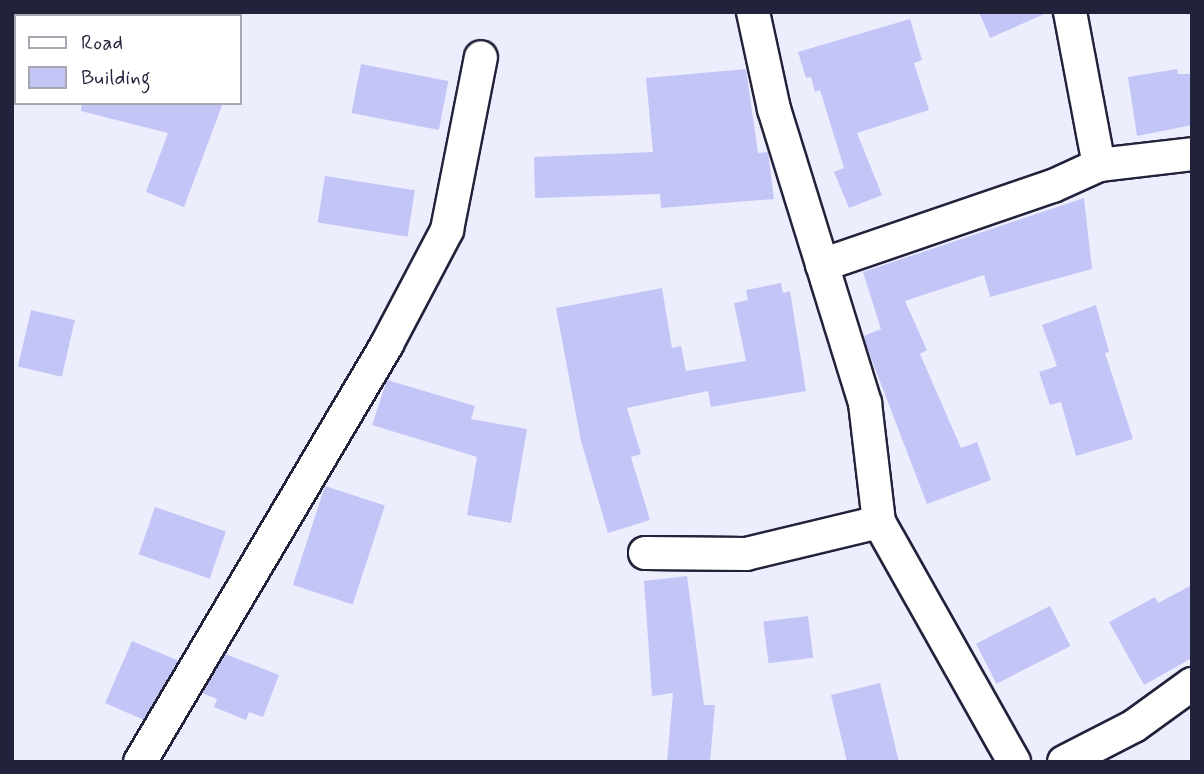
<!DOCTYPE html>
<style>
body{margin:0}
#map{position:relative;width:1204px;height:774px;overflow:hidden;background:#edeefd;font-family:Mynerve,sans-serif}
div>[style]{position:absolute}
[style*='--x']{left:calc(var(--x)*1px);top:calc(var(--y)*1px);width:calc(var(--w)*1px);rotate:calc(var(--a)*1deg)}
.building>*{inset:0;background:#c4c5f7;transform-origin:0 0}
.roads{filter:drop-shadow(2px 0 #22223b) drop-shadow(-2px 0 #22223b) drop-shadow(0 2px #22223b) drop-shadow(0 -2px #22223b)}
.minor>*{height:32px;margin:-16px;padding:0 16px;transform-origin:16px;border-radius:16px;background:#fff}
span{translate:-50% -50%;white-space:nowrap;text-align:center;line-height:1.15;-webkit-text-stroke:5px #fff;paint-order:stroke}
.frame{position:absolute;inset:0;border:14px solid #22223b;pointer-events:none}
.legend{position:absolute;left:14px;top:14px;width:228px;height:91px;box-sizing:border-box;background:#fff;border:2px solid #a7a7b1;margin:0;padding:9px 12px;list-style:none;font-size:21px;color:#22223b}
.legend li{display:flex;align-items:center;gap:14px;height:35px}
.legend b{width:35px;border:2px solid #a7a7b1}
</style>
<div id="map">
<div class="building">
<i style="clip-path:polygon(979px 12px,1049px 12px,990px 38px)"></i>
<i style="clip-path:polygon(910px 19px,922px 60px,914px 63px,929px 110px,857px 133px,882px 195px,849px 208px,834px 172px,844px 168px,820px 90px,815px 92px,811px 77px,806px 78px,798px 52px)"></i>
<i style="left:361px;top:64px;width:89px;height:50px;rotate:11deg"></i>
<i style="clip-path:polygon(746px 69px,758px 153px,768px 152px,774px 199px,661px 208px,660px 194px,535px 198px,534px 157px,653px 152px,646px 78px)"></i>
<i style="clip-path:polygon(1177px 69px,1178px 74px,1192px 74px,1192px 125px,1137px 136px,1128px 77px)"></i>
<i style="clip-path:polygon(82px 103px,223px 103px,184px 207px,146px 192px,168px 133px,81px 111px)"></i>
<i style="left:325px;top:176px;width:91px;height:47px;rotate:9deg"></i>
<i style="clip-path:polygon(1084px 198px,1092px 269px,990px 297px,984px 275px,905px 301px,927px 350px,920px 354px,961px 448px,977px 442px,991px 480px,927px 504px,866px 345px,864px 336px,881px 329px,863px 272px)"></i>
<i style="clip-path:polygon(781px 283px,783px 293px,790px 291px,806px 391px,711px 407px,708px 391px,627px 408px,641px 454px,631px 457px,650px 520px,608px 533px,581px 441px,556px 308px,662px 288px,672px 348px,681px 346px,686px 371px,746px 361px,734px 303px,748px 300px,746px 290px)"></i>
<i style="clip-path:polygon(1096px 305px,1109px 352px,1105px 353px,1133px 439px,1076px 456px,1061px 402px,1050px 405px,1039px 372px,1057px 366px,1042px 325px)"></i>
<i style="left:31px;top:310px;width:45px;height:58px;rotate:13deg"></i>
<i style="clip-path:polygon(387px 380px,475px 406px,471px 419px,527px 429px,511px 523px,467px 515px,477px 457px,372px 425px)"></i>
<i style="left:325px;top:486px;width:63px;height:104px;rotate:18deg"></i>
<i style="left:155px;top:507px;width:75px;height:50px;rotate:19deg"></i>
<i style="clip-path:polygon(687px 576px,704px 705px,715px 705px,710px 762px,667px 762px,673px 693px,652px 696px,644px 581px)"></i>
<i style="clip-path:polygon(1192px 585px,1192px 658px,1144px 685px,1109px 622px,1155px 597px,1158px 603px)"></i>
<i style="left:1050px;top:606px;width:45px;height:83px;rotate:63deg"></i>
<i style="left:808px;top:616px;width:42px;height:45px;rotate:83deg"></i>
<i style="clip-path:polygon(132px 641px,179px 661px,144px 720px,105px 703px)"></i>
<i style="clip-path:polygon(225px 654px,279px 675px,263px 717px,249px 712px,246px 720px,214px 707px,217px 699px,202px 693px)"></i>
<i style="clip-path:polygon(880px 683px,899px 762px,847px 762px,831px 695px)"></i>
</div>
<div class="roads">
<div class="minor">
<i style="--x:132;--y:12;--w:4;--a:90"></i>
<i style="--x:753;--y:12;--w:99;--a:77.8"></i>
<i style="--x:774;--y:109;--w:308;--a:72.8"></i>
<i style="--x:865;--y:403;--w:120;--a:83.3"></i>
<i style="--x:879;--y:522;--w:275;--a:60.6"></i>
<i style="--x:1070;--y:12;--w:156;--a:79.3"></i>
<i style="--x:822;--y:265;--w:244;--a:-18.9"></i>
<i style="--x:1053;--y:186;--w:51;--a:-24.5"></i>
<i style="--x:1099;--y:165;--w:94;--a:-6.7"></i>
<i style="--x:645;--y:553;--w:101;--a:0.6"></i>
<i style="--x:746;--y:554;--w:137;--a:-13.5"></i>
<i style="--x:140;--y:762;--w:486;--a:-59.4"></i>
<i style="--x:387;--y:344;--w:129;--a:-62.2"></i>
<i style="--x:447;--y:230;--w:176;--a:-78.9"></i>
<i style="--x:1064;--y:762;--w:79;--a:-27.2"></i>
<i style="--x:1134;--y:726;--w:72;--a:-35.9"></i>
</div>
</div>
<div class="frame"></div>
<ul class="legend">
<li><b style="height:9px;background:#fff"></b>Road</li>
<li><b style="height:19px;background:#c4c5f7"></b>Building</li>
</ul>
</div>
